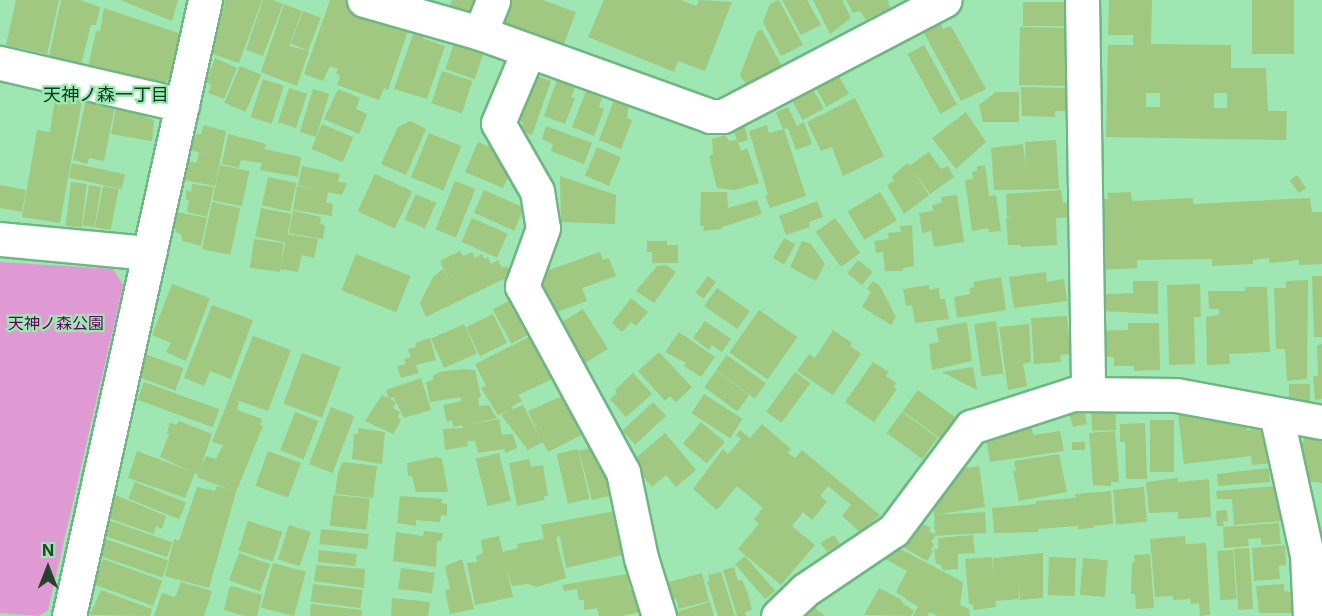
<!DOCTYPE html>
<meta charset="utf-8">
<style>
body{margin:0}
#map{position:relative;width:1322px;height:616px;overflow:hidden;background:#9ee7b2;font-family:Inter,"Noto Sans JP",sans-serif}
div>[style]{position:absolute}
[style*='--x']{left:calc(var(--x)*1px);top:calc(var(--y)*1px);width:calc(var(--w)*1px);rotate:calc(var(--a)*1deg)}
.green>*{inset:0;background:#df9ad4}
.building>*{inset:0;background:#a0c881;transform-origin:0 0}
.roads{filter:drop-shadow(2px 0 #6eb683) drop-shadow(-2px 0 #6eb683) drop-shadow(0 2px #6eb683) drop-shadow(0 -2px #6eb683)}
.minor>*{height:33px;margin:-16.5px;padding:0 16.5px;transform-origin:16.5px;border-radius:16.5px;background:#fff}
span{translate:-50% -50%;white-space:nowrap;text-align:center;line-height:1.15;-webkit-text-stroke:4.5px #9ee7b2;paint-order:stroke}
.park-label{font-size:16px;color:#66005e}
.neighbourhood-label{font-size:18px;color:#04411f}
.north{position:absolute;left:18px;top:538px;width:60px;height:60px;-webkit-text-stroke:4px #9ee7b2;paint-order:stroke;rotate:0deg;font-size:16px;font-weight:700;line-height:24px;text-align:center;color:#24422d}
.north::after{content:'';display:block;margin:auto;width:21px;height:27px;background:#24422d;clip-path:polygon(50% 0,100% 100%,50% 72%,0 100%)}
</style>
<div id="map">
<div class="green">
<i style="clip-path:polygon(0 262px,113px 269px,123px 285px,48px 610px,39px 616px,0 613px)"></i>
</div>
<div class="building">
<i style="clip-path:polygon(16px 0,59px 0,47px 54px,6px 45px)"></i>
<i style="clip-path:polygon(61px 0,80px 0,100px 7px,96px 25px,91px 25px,80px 69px,48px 62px)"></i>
<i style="clip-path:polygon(120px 0,178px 0,172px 21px)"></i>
<i style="clip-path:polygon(225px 0,262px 0,239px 63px,213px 54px)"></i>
<i style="clip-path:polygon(263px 0,273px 0,283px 4px,263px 56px,246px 50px)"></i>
<i style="clip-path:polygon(330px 0,351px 0,412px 19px,388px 90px,384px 88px,379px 100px,337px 85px,340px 76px,336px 73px,338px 69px,330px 66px,323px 81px,304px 74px)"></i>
<i style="clip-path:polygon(452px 0,482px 0,473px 14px,450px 5px)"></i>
<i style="clip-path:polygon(505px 0,543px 0,576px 12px,562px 49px,496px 25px)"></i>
<i style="clip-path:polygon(604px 0,681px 0,696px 6px,699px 0,732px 2px,705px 71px,678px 61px,674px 72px,588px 37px)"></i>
<i style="clip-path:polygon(779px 0,803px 45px,781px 56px,763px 22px,770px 4px)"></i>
<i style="clip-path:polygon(782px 0,807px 0,821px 25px,801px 35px)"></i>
<i style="clip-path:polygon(813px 0,842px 0,851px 18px,830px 34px)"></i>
<i style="clip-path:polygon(846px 0,888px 0,890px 8px,866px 20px,860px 11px,853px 13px)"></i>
<i style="clip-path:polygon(evenodd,1109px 0,1152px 0,1151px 44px,1231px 45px,1231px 68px,1266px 68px,1268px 111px,1287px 111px,1286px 140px,1106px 137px,1108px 45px,1133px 45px,1133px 35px,1108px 35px,1109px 0,1146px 93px,1160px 93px,1160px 107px,1146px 107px,1146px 93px,1109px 0,1214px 93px,1227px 93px,1227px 108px,1214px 108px,1214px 93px)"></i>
<i style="left:1252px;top:0;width:42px;height:54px"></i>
<i style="left:1075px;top:2px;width:24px;height:52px;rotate:90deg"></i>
<i style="clip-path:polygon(284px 4px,302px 11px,289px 46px,309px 51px,297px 86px,261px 72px)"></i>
<i style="clip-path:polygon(104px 8px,181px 34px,171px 78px,155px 88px,87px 72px,96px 31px,100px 31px)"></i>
<i style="left:303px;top:11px;width:19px;height:35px;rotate:21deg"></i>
<i style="clip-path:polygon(418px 20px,427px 23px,422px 38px,445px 46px,427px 99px,394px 89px)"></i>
<i style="clip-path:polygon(940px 24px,943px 29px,951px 26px,986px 89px,961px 101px,924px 33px)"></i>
<i style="left:1020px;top:27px;width:53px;height:58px;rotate:1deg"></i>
<i style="clip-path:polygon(762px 30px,784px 70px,767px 79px,765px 74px,746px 84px,740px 75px,757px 31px)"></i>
<i style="left:457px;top:35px;width:31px;height:36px;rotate:19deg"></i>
<i style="left:924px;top:45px;width:68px;height:19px;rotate:61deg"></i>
<i style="clip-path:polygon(215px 58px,237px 68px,224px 99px,208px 93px,211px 85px,206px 82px)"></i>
<i style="left:240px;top:66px;width:23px;height:40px;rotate:23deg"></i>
<i style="left:442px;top:71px;width:32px;height:34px;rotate:18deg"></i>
<i style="clip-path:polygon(527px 73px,551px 81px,532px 135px,520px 131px,523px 122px,512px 118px)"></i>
<i style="left:837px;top:73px;width:24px;height:26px;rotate:60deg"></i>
<i style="left:263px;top:79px;width:22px;height:40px;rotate:18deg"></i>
<i style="clip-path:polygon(557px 80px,575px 88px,571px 97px,575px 98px,565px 124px,544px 116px)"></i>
<i style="left:811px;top:85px;width:27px;height:24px;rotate:62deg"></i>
<i style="clip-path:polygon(1021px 87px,1068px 88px,1068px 111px,1055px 111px,1055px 117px,1022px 116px)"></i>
<i style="left:289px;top:88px;width:19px;height:36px;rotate:18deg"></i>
<i style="left:313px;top:89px;width:17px;height:45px;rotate:17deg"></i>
<i style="clip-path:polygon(338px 89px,360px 98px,356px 109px,367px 114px,359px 134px,324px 119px)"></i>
<i style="clip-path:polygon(586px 91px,602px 98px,599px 107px,604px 109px,594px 136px,572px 127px)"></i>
<i style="clip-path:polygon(56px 92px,83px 95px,60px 223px,22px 217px,37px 130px,50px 132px)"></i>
<i style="clip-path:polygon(996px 92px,1019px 92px,1019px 122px,983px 122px,979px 105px)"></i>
<i style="clip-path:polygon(87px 95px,116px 101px,104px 161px,89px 158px,87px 164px,73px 160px)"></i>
<i style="clip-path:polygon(855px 98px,884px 156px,843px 176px,832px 147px,821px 151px,807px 122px)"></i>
<i style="clip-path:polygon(614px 100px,629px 105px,627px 118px,632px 120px,621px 149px,599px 140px)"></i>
<i style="clip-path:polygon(117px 102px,147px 108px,146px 117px,154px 120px,152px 141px,111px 134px)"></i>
<i style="clip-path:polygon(788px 107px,797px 126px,804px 122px,812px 144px,796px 150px,788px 128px,783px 129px,776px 112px)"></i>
<i style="clip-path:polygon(966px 112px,986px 142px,956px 169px,932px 138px)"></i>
<i style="clip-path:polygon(743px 119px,748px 140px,738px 143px,741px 151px,747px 148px,759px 183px,735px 190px,717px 188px,709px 156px,713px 154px,712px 139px,725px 135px,729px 141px,737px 140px,731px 124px)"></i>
<i style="clip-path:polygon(410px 121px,426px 129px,406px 175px,381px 164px,398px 127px)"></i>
<i style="left:322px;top:124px;width:34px;height:27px;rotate:23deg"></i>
<i style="clip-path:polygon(204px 125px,226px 131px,215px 186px,183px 180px,188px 161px,196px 163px,199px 153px,208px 155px,190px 150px,193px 138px,196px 138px,195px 134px,201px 134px)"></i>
<i style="clip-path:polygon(767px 125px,769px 133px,784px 129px,806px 196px,770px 208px,765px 196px,768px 195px,749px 131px)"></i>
<i style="clip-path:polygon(546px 126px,592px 143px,584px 164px,551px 151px,553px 144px,542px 139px)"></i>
<i style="left:429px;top:133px;width:35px;height:48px;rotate:22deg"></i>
<i style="clip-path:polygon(228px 134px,266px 144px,264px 149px,301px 157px,298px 177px,260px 170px,262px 163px,241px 160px,239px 168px,222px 164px)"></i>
<i style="clip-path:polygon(1056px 140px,1059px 189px,994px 190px,991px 148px,1023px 144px,1026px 168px,1025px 142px)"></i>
<i style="clip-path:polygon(478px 142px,509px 155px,513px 166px,503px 188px,465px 172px)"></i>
<i style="left:597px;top:147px;width:26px;height:31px;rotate:23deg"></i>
<i style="clip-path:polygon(929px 152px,941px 169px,948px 166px,954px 177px,930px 194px,912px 169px,929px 195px,904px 214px,887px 185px,894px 181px,892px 176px,908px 163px,909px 166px)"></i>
<i style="left:72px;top:163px;width:54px;height:15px;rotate:12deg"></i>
<i style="left:220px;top:165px;width:30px;height:36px;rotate:12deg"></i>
<i style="clip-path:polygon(985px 165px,989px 196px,996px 195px,1001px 231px,989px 232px,988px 228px,972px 231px,965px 180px,973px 179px,972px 172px,977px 171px,977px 166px)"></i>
<i style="clip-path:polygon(302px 166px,340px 174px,338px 182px,347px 183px,342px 195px,328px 192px,326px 203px,333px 204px,332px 216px,293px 210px,297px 186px,313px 189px,298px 185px)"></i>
<i style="left:375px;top:174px;width:41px;height:41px;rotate:25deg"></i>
<i style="left:1297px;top:175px;width:16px;height:9px;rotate:55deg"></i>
<i style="clip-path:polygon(560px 176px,616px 195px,615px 224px,561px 222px)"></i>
<i style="left:268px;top:177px;width:29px;height:29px;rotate:12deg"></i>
<i style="left:455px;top:181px;width:22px;height:52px;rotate:22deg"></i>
<i style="left:71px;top:182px;width:16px;height:44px;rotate:7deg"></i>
<i style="clip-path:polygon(192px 184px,214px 187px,207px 217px,187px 212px,189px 200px,186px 200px,186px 190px,191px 192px)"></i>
<i style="clip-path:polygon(0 185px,26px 190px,22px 212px,0 208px)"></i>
<i style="left:89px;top:185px;width:12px;height:41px;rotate:9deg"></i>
<i style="left:103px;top:186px;width:16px;height:42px;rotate:11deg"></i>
<i style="left:484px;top:190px;width:44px;height:25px;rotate:24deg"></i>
<i style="clip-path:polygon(1061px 190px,1063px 203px,1071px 202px,1072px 217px,1056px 218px,1057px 245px,1021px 247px,1021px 245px,1008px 245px,1006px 218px,1015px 217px,1007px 217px,1006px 194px)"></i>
<i style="clip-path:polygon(701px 192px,727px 192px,728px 208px,757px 200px,762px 214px,722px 227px,722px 229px,703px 231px,704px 226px,700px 226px)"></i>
<i style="left:880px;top:192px;width:33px;height:38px;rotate:59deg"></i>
<i style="clip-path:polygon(1131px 192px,1132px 201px,1193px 198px,1193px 204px,1310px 198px,1312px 212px,1322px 212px,1322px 264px,1299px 265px,1299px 260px,1269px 263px,1269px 258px,1253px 260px,1253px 264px,1212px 266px,1212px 259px,1137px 260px,1137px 268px,1100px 270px,1097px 229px,1103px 229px,1102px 199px,1108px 199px,1107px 193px)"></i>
<i style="left:416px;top:194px;width:22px;height:28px;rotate:24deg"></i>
<i style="clip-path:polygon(957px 195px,964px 242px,934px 247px,931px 231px,922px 233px,919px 213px,933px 211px,932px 205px,942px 203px,941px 197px)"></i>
<i style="clip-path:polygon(817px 201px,823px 217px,809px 222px,810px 227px,786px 235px,779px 216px)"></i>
<i style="left:212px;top:202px;width:29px;height:48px;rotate:12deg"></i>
<i style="left:261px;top:208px;width:31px;height:29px;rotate:11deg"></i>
<i style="clip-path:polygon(293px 211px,321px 217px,320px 224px,325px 225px,323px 239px,289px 233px)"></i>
<i style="clip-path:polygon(177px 212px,207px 218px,201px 246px,183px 241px,181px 234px,177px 233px,174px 227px)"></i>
<i style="left:472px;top:218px;width:39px;height:26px;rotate:24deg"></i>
<i style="left:835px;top:218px;width:43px;height:24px;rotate:54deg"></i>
<i style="clip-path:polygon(912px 225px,914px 266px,903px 268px,903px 271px,885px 271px,883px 252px,876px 253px,874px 241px,889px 239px,888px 233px,901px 232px,900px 226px)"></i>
<i style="clip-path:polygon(287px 234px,318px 239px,314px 258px,302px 255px,298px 272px,280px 269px)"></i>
<i style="left:784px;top:238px;width:13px;height:23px;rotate:29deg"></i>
<i style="left:254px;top:239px;width:30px;height:29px;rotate:8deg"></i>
<i style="clip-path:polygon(647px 241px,667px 241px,667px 245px,678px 245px,678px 263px,652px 263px,652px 252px,647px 252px)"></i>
<i style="clip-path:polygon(802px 241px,811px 244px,825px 264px,816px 281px,790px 267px)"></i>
<i style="clip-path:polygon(460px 251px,463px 256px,472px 252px,475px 258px,482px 254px,484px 259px,488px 257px,491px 264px,498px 260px,502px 268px,507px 266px,512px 275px,426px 317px,420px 303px,433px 277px,443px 269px,453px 288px,440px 261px)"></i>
<i style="clip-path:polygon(600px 252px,603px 260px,609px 258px,616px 276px,582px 288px,587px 301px,549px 315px,535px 275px)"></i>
<i style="left:356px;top:254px;width:59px;height:39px;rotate:22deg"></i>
<i style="left:858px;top:260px;width:19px;height:17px;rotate:39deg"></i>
<i style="clip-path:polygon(666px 265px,676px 272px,654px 303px,636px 291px,657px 266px)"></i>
<i style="clip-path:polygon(1046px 272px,1047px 282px,1064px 279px,1067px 301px,1014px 308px,1009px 277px)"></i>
<i style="left:708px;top:276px;width:10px;height:21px;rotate:37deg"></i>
<i style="clip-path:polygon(1312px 276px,1322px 276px,1322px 337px,1314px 337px)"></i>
<i style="clip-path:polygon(1001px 277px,1006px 310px,957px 318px,954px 297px,970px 294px,969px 288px,974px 287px,973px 282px)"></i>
<i style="clip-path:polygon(1308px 280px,1307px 379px,1287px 381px,1285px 349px,1276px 349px,1274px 288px,1286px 288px,1286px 281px)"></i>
<i style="clip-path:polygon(873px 281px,880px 286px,896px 317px,891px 325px,862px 307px,871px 292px,867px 289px)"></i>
<i style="clip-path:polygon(1133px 281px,1158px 281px,1158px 314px,1102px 311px,1102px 294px,1133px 293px)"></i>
<i style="clip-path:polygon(172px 284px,210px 298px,186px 361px,166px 352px,171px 343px,152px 335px)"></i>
<i style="clip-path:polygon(1200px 284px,1201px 317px,1194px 317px,1195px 364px,1169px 365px,1167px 285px)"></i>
<i style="clip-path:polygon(929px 285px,929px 290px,939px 288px,940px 299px,945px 299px,949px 319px,915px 323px,912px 305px,906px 306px,903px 289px)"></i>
<i style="clip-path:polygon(1245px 287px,1267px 287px,1270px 352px,1229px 354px,1230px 364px,1207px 365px,1206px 317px,1219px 315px,1219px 309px,1209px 309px,1208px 291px,1245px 291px)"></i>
<i style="left:717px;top:288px;width:40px;height:22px;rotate:35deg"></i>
<i style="clip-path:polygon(631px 298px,648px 312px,636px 326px,631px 322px,622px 332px,612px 323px)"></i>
<i style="left:512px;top:299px;width:39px;height:22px;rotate:61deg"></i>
<i style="clip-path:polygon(212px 305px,253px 320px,231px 379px,210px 371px,204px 386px,184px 378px)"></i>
<i style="left:583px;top:309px;width:47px;height:29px;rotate:58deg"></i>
<i style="left:759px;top:310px;width:47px;height:52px;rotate:35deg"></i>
<i style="left:493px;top:314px;width:32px;height:30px;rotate:64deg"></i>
<i style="clip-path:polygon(1067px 316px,1071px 354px,1060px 355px,1061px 362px,1034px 364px,1031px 318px)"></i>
<i style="clip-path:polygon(705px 321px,731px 339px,722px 352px,712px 345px,709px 350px,693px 338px)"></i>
<i style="left:996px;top:321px;width:53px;height:22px;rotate:82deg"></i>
<i style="clip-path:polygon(967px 322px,972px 361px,932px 370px,929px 344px,939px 342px,936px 328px)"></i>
<i style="clip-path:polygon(1128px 323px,1159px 323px,1160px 370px,1134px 371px,1134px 366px,1114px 366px,1114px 357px,1102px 357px,1101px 331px,1128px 330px)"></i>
<i style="left:464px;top:324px;width:32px;height:36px;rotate:66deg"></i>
<i style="clip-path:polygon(1029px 324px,1031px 362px,1023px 364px,1027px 386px,1008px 390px,999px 327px)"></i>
<i style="clip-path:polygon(833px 330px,852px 343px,850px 346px,861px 354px,833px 395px,797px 371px,809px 354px,815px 358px)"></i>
<i style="clip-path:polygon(679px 332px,715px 357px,701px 377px,684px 366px,686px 363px,665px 352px)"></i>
<i style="clip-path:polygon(533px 335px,559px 376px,518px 395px,522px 401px,511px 407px,513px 409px,523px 405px,540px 438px,528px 411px,569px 393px,587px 432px,548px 452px,543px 442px,528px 450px,501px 415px,509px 410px,498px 415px,481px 388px,486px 386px,475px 364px)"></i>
<i style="clip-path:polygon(253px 336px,291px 350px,268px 411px,233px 399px,239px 402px,237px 410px,262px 419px,260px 425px,263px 426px,236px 492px,209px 588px,165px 576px,174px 539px,179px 541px,197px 487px,215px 491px,217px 486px,231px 490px,197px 477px,198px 474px,195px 473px,185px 498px,128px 478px,137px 451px,192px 472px,160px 457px,169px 434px,167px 433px,170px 423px,177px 425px,179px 421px,212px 434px,200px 469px,206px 456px,216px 459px,223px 445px,212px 442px)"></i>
<i style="clip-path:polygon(430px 338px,436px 360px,416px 365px,419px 373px,401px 378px,397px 366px,406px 364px,404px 359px,411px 357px,408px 349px,416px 347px,415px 343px)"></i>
<i style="clip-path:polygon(1322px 344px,1322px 399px,1315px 400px,1313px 376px,1318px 376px,1317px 345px)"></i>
<i style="clip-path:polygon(659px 352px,692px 387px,676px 402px,670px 396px,665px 401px,638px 371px)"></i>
<i style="left:302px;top:353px;width:41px;height:54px;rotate:20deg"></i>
<i style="left:145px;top:354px;width:41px;height:24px;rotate:20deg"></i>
<i style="left:727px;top:355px;width:48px;height:19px;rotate:36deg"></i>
<i style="clip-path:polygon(873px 362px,889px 372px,886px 376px,896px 383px,893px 387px,897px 389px,874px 422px,845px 402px)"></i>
<i style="clip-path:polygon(973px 367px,977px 390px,942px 372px)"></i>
<i style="clip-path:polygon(464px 369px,475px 370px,481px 397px,478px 398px,479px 406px,489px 405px,497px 418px,467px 425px,499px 419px,502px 435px,513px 434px,517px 448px,505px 453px,505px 449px,478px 453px,475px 441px,467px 441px,468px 446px,445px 450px,443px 429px,462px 428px,462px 425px,453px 427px,452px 420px,447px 422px,443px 405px,461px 401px,461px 397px,430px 402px,426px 382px,433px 380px,433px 376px,439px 372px)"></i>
<i style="left:716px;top:371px;width:41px;height:20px;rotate:36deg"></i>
<i style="left:795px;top:372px;width:19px;height:49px;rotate:36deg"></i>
<i style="clip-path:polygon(633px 373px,652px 394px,626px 417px,610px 399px,617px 393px,615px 390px)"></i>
<i style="clip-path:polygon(421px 378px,431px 410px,404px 418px,396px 402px,393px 408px,400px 412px,398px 418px,401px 420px,393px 434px,365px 421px,382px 395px,396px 402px,394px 397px,389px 399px,386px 390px)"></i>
<i style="left:144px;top:382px;width:80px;height:19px;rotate:20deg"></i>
<i style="left:1289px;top:384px;width:21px;height:23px"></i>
<i style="left:918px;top:390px;width:47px;height:26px;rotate:36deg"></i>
<i style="left:704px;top:394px;width:46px;height:23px;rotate:33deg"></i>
<i style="clip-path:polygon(1082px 401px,1087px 424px,1073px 427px,1066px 405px)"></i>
<i style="left:1115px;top:401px;width:29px;height:24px;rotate:88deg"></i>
<i style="left:653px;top:402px;width:19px;height:42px;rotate:47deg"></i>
<i style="left:331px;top:407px;width:25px;height:61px;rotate:21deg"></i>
<i style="clip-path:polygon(1202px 411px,1245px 418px,1247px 430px,1261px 428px,1268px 436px,1272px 463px,1252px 465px,1251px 456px,1184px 464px,1178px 414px)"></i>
<i style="left:295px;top:412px;width:25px;height:41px;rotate:21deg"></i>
<i style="left:902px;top:412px;width:44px;height:26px;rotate:36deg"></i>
<i style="clip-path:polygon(1030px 415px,1033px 435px,1060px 431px,1064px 451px,990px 462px,984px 427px)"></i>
<i style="left:1150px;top:420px;width:24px;height:52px"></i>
<i style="left:701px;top:422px;width:31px;height:28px;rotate:40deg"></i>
<i style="clip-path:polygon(1145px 423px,1147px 479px,1126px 479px,1125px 442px,1120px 442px,1120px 424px)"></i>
<i style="clip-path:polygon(762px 424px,791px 449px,788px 453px,795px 458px,802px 450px,880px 515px,860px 532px,842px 516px,851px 505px,828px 486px,820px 496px,827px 502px,812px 520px,803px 512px,792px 526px,815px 545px,781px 585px,738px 549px,759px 524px,754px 519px,763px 508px,737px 486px,717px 510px,693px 489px,723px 449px,728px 454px,741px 439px,736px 435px,740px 430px,750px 438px)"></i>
<i style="clip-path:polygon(358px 428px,385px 432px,382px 464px,352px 459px,354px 434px,358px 434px)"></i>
<i style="clip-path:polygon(1115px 431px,1119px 482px,1111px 482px,1111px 486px,1093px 485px,1089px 433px)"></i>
<i style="clip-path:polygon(665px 433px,696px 470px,676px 487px,666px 475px,652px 487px,631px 462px)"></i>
<i style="clip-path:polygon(1305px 434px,1322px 437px,1322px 483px,1303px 481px,1291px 442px,1303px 442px)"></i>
<i style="left:1085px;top:442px;width:8px;height:13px;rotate:90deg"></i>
<i style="clip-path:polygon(597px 446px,601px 450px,613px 495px,592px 500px,579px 451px)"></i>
<i style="left:578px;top:449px;width:51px;height:22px;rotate:77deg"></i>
<i style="left:268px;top:451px;width:35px;height:37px;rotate:20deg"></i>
<i style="left:499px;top:453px;width:49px;height:24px;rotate:76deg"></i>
<i style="clip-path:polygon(1059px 454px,1067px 492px,1019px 501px,1013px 471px,1016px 471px,1014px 461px)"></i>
<i style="clip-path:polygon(436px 457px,442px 459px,448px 492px,416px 492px,412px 476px,408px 476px,407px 463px)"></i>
<i style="clip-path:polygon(529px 459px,531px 467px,543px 465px,548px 496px,544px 496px,545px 500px,517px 506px,509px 463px)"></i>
<i style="clip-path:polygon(343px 462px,377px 466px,373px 498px,335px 494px,338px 472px)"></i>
<i style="clip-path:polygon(979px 466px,985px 507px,934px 515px,931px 497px,942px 482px,952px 481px,950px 470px)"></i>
<i style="clip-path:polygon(1269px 468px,1270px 482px,1218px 486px,1217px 474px)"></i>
<i style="clip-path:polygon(1178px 478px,1178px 482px,1209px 479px,1211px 517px,1178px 519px,1178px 512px,1149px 513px,1146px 482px)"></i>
<i style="left:135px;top:482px;width:55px;height:18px;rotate:22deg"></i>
<i style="clip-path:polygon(1279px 486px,1287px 515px,1281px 516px,1281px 521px,1234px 525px,1232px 499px,1217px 499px,1216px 491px)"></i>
<i style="left:1144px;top:487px;width:35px;height:31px;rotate:85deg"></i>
<i style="clip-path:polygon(1111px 491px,1113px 524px,1093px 526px,1094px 528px,1078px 529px,1078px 526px,1038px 529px,1038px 532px,994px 533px,992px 508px,1036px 504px,1036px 501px,1076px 498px,1075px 494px)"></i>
<i style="clip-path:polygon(113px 494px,166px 516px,162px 529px,156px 526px,154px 534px,108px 518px)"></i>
<i style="left:333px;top:495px;width:37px;height:31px;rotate:6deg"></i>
<i style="clip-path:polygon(400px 496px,443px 499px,441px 503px,447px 504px,447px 516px,441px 515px,440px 522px,416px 520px,416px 526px,397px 523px)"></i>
<i style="clip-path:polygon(1227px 510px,1228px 521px,1223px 521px,1224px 526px,1217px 526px,1216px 511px)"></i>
<i style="clip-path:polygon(615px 511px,622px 536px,619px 537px,622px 555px,566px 568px,560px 536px,556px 537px,566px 578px,537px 587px,528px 584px,512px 586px,506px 566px,513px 597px,475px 605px,467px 563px,477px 562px,476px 556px,483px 553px,481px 540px,499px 536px,503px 552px,518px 548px,517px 544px,544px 539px,541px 525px)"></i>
<i style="left:985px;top:512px;width:21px;height:51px;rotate:87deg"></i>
<i style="clip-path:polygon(913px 519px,931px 528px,929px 531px,936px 535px,931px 542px,934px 544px,931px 550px,933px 551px,927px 561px,893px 541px)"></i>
<i style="left:108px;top:520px;width:68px;height:16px;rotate:19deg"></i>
<i style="left:248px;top:521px;width:36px;height:31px;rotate:18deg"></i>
<i style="clip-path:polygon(1279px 523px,1281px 544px,1261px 545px,1261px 538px,1248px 539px,1249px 546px,1224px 548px,1223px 527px)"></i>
<i style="left:289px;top:525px;width:23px;height:36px;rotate:18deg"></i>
<i style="left:321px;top:529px;width:48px;height:15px;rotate:6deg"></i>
<i style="clip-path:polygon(424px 531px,443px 533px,441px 541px,437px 541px,436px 567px,393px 561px,396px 532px,423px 536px)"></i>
<i style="clip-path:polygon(834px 535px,840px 544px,827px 552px,820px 543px)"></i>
<i style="clip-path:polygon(973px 535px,975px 553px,958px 554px,958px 569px,943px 570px,940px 564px,936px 564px,934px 549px,938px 549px,938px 538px)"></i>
<i style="clip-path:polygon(1185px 536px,1186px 544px,1206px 543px,1210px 615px,1200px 616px,1199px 603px,1191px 604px,1190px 599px,1173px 600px,1173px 596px,1155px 597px,1150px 539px)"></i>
<i style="left:103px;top:538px;width:69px;height:18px;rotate:19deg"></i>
<i style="clip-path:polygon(889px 543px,963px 582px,960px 605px,969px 609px,970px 616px,938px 616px,930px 612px,927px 616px,913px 616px,918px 607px,896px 592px,907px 571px,880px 556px)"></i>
<i style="clip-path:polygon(1285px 545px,1286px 565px,1279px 566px,1280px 579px,1254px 581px,1252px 548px)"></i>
<i style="left:1249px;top:548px;width:61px;height:15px;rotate:86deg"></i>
<i style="left:319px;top:550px;width:38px;height:12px;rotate:6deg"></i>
<i style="left:1233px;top:550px;width:49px;height:16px;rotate:86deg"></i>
<i style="left:239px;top:553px;width:33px;height:29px;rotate:20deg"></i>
<i style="clip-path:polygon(1043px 553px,1043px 598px,1020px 600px,1019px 584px,1019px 599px,995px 601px,996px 607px,974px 610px,972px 604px,969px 604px,965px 559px,992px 557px,994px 580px,993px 558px)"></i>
<i style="clip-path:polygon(1150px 554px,1154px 608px,1136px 609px,1135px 594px,1131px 594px,1132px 563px,1135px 562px,1134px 555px)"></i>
<i style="left:745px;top:556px;width:46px;height:13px;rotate:49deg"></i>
<i style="left:1049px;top:557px;width:27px;height:38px;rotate:2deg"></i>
<i style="left:1083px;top:558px;width:25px;height:37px;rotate:5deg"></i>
<i style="left:103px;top:559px;width:63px;height:27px;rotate:20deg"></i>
<i style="clip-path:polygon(462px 559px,474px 609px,450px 614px,445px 590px,450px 589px,445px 566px)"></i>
<i style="left:273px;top:563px;width:34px;height:46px;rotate:15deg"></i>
<i style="clip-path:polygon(316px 565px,365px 569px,364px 588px,314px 581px)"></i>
<i style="clip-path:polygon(734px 567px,738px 581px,742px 580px,747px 591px,752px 610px,745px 612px,746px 616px,737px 616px,723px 570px)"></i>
<i style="left:401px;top:568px;width:34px;height:21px;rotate:8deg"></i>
<i style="clip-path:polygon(721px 572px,735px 616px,718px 616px,707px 581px,710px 581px,708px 575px)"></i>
<i style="clip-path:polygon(702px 573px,709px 601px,679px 609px,676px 599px,666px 601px,662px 584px)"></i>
<i style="clip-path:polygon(627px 574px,630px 590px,636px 590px,640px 612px,622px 616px,599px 616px,597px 608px,584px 610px,584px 600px,579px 600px,577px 589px,564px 591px,562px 585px)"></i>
<i style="clip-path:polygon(181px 582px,212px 591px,204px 616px,154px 616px,162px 593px,175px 597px)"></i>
<i style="left:313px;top:584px;width:50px;height:18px;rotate:7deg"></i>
<i style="clip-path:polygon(1284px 584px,1284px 591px,1298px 593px,1299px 613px,1259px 613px,1256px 586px)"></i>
<i style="clip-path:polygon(232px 586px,262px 595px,257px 616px,244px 616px,224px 610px,229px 588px)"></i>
<i style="clip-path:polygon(879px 588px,902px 600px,901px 602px,914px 611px,911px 616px,864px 615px)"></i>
<i style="clip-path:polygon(101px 590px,152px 609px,150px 616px,90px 615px)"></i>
<i style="clip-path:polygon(392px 598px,430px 602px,428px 616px,391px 616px)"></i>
<i style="clip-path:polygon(710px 602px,714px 616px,671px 616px,670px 614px)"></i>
<i style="clip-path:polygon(311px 604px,362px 610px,361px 616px,310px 616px)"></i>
<i style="clip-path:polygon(810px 604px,825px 616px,801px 616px)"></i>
</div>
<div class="roads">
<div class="minor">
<i style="--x:364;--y:0;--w:121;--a:15.9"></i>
<i style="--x:480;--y:33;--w:245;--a:19.8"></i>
<i style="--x:710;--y:116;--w:13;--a:0"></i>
<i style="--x:723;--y:116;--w:250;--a:-27.6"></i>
<i style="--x:1082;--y:0;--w:394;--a:89.1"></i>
<i style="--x:480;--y:33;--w:35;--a:-68"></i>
<i style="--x:528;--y:52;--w:77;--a:112.9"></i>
<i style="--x:498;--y:123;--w:78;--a:60.2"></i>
<i style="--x:537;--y:191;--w:37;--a:81"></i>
<i style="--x:543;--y:228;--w:62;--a:109.9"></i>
<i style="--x:522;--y:286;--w:212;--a:61.5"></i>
<i style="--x:623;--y:472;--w:88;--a:78.2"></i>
<i style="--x:641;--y:558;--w:61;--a:72.8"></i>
<i style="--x:0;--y:63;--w:187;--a:13"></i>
<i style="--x:0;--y:239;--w:150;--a:5.4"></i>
<i style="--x:1276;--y:414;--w:144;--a:77.6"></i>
<i style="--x:1307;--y:555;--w:61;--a:87.2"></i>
<i style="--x:69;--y:616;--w:631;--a:-77.55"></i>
<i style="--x:778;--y:616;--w:37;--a:-44"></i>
<i style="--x:805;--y:590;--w:107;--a:-34"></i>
<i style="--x:894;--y:530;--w:129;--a:-53.2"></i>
<i style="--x:971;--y:427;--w:107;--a:-17.9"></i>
<i style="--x:1073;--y:394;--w:103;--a:0.6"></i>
<i style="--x:1176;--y:395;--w:148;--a:10.5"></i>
</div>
</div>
<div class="park-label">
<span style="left:56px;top:323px">天神ノ森公園</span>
</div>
<div class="neighbourhood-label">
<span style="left:106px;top:95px">天神ノ森一丁目</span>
</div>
<div class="north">N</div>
</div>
